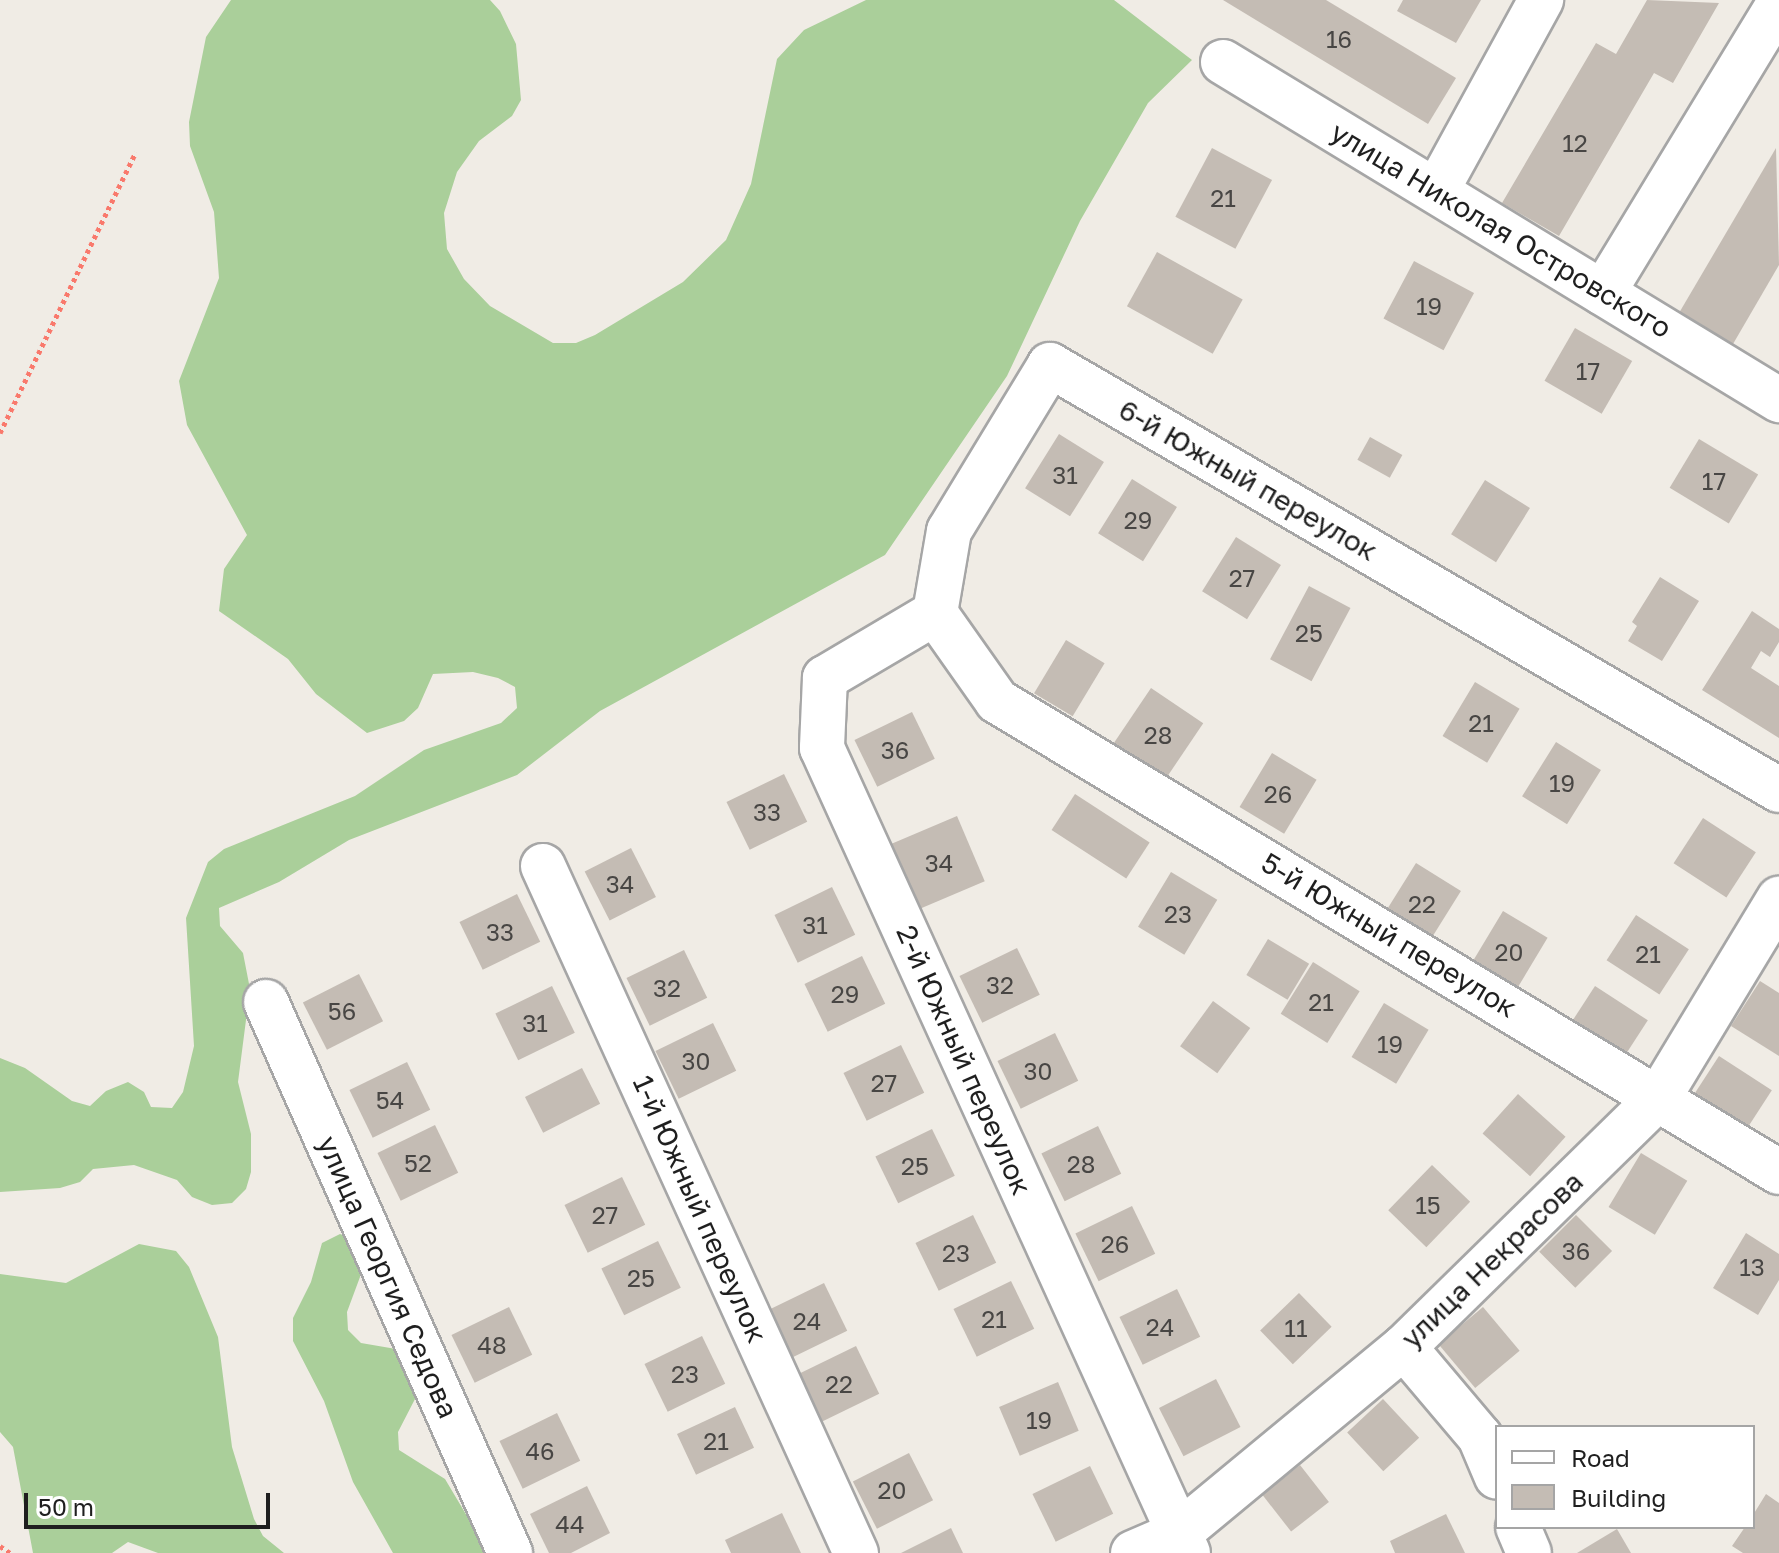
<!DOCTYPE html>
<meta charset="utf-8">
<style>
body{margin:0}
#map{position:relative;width:1779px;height:1553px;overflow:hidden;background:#f0ece5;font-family:"Golos Text",sans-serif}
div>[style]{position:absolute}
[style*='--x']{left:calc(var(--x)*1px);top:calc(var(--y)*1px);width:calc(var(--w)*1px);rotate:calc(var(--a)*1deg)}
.forest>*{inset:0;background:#aacf9a}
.building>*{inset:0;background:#c4bcb4;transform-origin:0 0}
.path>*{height:5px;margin-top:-2.5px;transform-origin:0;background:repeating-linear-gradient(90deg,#f9796c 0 4px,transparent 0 8px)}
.roads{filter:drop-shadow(2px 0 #a6a6a6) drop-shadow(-2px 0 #a6a6a6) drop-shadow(0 2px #a6a6a6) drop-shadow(0 -2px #a6a6a6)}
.minor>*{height:44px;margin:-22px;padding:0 22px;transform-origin:22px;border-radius:22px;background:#fff}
span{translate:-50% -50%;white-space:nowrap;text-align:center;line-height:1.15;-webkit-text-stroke:6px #fff;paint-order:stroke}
.number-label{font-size:24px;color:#484644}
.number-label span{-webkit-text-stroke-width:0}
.street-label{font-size:28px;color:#1f1f1f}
.legend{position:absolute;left:1495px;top:1425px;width:260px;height:104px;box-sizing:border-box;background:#fff;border:2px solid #a5a5a5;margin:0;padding:10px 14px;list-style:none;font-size:24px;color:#1f1f1f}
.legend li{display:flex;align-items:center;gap:16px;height:40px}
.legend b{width:40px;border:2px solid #a5a5a5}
.scale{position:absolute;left:24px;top:1493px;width:246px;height:36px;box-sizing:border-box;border:4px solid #1f1f1f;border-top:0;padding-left:10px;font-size:24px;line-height:28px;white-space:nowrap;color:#1f1f1f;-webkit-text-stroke:6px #fff;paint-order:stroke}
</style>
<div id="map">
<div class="forest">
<i style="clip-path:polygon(231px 0,490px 0,500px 11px,516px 44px,521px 100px,512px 116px,479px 141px,457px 172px,444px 213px,447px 249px,464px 279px,490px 306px,553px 343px,576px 343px,595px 335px,683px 282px,726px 240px,751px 184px,777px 59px,804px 30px,866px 0,1114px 0,1192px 60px,1148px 103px,1080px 221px,1007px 376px,885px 555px,600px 711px,517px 775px,349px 840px,279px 882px,219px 908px,220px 926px,243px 953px,250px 989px,238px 1082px,251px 1134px,251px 1172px,246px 1189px,232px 1203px,212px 1205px,192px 1197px,177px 1180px,134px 1165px,93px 1169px,80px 1182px,60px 1188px,0 1192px,0 1058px,25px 1068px,72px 1101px,90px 1106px,106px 1091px,128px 1082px,144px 1092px,151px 1107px,172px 1108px,183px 1092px,194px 1046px,186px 918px,208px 862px,224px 849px,355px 796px,424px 750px,501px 723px,517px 708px,515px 687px,498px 678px,473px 672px,433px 674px,418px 708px,404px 721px,367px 733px,316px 694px,288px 659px,219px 611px,224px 569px,247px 535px,187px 425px,179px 381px,219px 278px,214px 212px,190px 146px,189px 122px,206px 37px)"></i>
<i style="clip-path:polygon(340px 1234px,356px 1240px,360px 1258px,360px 1277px,347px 1312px,348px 1330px,361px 1343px,396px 1349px,415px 1380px,415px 1399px,398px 1432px,399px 1450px,445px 1479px,489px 1553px,393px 1553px,353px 1482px,324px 1401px,293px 1341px,293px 1318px,311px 1282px,322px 1243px)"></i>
<i style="clip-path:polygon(139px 1244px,176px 1251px,189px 1267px,218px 1337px,232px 1447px,254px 1519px,263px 1536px,284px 1553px,158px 1553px,128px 1542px,112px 1553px,33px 1553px,13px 1447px,0 1432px,0 1274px,66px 1283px)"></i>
</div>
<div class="building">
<i style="clip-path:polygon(1223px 0,1326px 0,1456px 78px,1428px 124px)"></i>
<i style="clip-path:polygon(1403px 0,1481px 0,1456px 43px,1397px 11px)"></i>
<i style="clip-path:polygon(1647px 0,1719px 3px,1673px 83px,1654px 73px,1559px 236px,1502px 203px,1596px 43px,1616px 54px)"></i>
<i style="left:1212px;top:148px;width:68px;height:78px;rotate:28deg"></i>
<i style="clip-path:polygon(1776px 148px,1779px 265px,1733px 344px,1679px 313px)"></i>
<i style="left:1157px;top:252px;width:98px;height:62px;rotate:29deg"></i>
<i style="left:1414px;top:261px;width:68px;height:65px;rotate:28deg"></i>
<i style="left:1575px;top:328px;width:66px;height:61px;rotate:30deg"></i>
<i style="left:1059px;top:434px;width:53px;height:64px;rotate:32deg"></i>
<i style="left:1370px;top:437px;width:37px;height:26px;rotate:29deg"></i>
<i style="left:1699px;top:439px;width:69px;height:57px;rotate:31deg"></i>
<i style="left:1132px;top:479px;width:53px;height:64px;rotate:32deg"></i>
<i style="left:1485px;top:480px;width:53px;height:64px;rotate:32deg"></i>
<i style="left:1236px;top:537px;width:53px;height:64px;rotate:32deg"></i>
<i style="clip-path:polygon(1660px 577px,1699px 601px,1662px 661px,1628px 641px,1637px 626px,1632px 622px)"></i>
<i style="left:1309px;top:586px;width:47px;height:83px;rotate:28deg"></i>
<i style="clip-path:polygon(1752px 611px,1779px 629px,1779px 642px,1770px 657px,1761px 651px,1751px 668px,1779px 686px,1779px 738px,1702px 690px)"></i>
<i style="left:1066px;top:640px;width:45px;height:62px;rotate:31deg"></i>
<i style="left:1475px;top:682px;width:52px;height:63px;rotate:31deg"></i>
<i style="left:1151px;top:688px;width:63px;height:70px;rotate:34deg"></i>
<i style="left:912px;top:712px;width:52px;height:64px;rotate:64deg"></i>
<i style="left:1556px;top:742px;width:53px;height:64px;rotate:32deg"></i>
<i style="left:1272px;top:753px;width:52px;height:63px;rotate:31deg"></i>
<i style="left:784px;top:774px;width:53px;height:64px;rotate:64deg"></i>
<i style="left:1075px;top:794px;width:89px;height:43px;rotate:33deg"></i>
<i style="left:957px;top:816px;width:71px;height:71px;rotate:67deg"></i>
<i style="left:1703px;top:818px;width:63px;height:54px;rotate:33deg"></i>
<i style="left:631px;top:848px;width:55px;height:52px;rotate:63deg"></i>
<i style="left:1416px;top:863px;width:53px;height:64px;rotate:32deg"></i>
<i style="left:1171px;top:872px;width:54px;height:64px;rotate:31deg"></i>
<i style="left:832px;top:887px;width:53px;height:64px;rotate:64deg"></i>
<i style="left:517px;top:894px;width:53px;height:64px;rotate:64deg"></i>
<i style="left:1503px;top:911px;width:52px;height:63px;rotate:31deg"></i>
<i style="left:1636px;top:915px;width:63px;height:54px;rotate:33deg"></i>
<i style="left:1268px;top:939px;width:48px;height:42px;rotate:31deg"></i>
<i style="left:1017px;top:948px;width:52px;height:64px;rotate:64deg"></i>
<i style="left:684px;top:950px;width:53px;height:64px;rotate:64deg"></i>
<i style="left:862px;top:956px;width:53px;height:64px;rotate:64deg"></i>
<i style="left:1313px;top:962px;width:55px;height:61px;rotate:32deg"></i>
<i style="left:359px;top:974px;width:53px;height:63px;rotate:63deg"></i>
<i style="clip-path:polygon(1760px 981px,1779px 993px,1779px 1056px,1731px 1026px)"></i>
<i style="left:552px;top:986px;width:52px;height:63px;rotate:64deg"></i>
<i style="left:1595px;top:986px;width:63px;height:53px;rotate:33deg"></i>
<i style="left:1213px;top:1001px;width:46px;height:56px;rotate:36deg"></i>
<i style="left:1384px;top:1003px;width:52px;height:63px;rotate:31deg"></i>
<i style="left:713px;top:1023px;width:53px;height:64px;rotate:64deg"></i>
<i style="left:1055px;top:1033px;width:53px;height:64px;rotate:64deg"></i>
<i style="left:901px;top:1045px;width:53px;height:64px;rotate:64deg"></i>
<i style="left:1719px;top:1056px;width:63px;height:53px;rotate:33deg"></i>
<i style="left:407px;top:1062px;width:53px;height:64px;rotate:64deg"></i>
<i style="left:582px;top:1068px;width:40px;height:64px;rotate:63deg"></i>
<i style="left:1518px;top:1094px;width:64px;height:53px;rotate:42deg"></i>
<i style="left:435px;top:1125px;width:53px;height:64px;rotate:64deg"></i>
<i style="left:1098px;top:1126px;width:53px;height:63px;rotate:64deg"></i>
<i style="left:932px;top:1129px;width:52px;height:63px;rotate:64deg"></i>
<i style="left:1641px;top:1153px;width:54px;height:63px;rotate:31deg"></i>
<i style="left:1432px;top:1165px;width:53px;height:63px;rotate:44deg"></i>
<i style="left:622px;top:1177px;width:53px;height:64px;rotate:64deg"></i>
<i style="left:1132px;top:1206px;width:53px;height:63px;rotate:64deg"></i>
<i style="left:973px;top:1215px;width:53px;height:64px;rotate:64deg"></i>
<i style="left:1576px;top:1215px;width:51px;height:52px;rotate:45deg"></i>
<i style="clip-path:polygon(1746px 1233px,1779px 1254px,1779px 1280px,1758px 1315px,1713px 1288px)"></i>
<i style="left:658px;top:1241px;width:52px;height:63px;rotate:64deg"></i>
<i style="left:1011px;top:1281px;width:53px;height:64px;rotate:64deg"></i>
<i style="left:824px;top:1283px;width:53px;height:63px;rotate:64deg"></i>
<i style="left:1177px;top:1289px;width:53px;height:64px;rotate:64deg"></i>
<i style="left:1299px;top:1293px;width:47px;height:54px;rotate:46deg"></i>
<i style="left:509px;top:1307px;width:53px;height:64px;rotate:64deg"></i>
<i style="left:1483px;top:1307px;width:57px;height:58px;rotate:50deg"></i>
<i style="left:702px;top:1336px;width:53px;height:64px;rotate:64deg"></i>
<i style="left:856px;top:1346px;width:53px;height:64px;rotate:64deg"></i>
<i style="left:1216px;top:1379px;width:54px;height:64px;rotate:63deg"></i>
<i style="left:1058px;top:1382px;width:53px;height:64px;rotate:67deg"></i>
<i style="left:1383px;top:1399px;width:53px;height:49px;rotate:47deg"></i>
<i style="left:735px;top:1407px;width:45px;height:64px;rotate:65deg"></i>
<i style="left:557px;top:1413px;width:53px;height:64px;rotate:64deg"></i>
<i style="left:909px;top:1453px;width:53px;height:63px;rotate:63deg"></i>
<i style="left:1300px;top:1465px;width:47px;height:48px;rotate:52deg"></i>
<i style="left:1090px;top:1466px;width:53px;height:64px;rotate:64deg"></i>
<i style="clip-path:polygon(587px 1486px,610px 1533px,571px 1553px,549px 1553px,530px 1514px)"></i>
<i style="clip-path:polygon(1766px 1494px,1779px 1503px,1779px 1553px,1743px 1553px,1732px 1546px,1745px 1527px,1753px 1527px,1753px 1515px)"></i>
<i style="clip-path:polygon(782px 1513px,801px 1553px,731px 1553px,725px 1540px)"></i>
<i style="clip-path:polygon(1446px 1514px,1465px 1553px,1395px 1553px,1390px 1541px)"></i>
<i style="clip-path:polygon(951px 1528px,963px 1553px,901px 1553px)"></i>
<i style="clip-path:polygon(1617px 1529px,1631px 1553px,1577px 1553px)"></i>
</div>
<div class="path">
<i style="--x:0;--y:433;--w:312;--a:-64.2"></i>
<i style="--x:0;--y:1546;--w:12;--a:35"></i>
</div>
<div class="roads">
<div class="minor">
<i style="--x:1223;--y:62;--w:651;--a:31.3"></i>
<i style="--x:1437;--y:190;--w:217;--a:-61.3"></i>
<i style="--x:1603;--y:293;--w:339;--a:-58.7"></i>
<i style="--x:935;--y:613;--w:128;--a:149.4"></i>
<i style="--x:825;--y:678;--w:70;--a:92.5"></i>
<i style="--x:822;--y:748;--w:884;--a:65.55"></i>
<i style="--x:1779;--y:790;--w:844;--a:-149.76"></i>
<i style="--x:1050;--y:365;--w:194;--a:121.3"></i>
<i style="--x:949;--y:531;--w:83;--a:99.7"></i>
<i style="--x:935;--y:613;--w:108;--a:54.8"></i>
<i style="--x:997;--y:701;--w:913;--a:31.06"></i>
<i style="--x:543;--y:866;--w:755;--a:65.51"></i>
<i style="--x:266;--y:1002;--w:603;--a:66.11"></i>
<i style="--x:1404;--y:1347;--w:118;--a:49.8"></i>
<i style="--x:1480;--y:1437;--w:43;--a:67"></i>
<i style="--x:1518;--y:1527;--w:28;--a:67"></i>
<i style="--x:1133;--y:1553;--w:50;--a:-23.5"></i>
<i style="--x:1179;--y:1533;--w:292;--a:-39.6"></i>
<i style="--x:1404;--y:1347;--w:357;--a:-44.4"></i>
<i style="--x:1659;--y:1097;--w:232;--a:-58.8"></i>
</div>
</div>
<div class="number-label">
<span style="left:1339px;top:39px">16</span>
<span style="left:1575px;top:143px">12</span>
<span style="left:1223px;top:198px">21</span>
<span style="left:1429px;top:306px">19</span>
<span style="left:1588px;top:371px">17</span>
<span style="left:1065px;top:475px">31</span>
<span style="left:1714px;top:481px">17</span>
<span style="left:1138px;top:520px">29</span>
<span style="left:1242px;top:578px">27</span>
<span style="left:1309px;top:633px">25</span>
<span style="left:1481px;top:723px">21</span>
<span style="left:1158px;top:735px">28</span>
<span style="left:895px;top:750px">36</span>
<span style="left:1562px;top:783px">19</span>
<span style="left:1278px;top:794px">26</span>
<span style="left:767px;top:812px">33</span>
<span style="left:939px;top:863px">34</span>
<span style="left:620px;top:884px">34</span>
<span style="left:1422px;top:904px">22</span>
<span style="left:1178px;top:914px">23</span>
<span style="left:815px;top:925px">31</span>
<span style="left:500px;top:932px">33</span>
<span style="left:1509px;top:952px">20</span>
<span style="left:1648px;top:954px">21</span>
<span style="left:1000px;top:985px">32</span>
<span style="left:667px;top:988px">32</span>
<span style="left:845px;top:994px">29</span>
<span style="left:1321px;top:1002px">21</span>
<span style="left:342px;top:1011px">56</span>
<span style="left:535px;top:1023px">31</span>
<span style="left:1390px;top:1044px">19</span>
<span style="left:696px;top:1061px">30</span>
<span style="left:1038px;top:1071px">30</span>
<span style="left:884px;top:1083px">27</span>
<span style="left:390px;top:1100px">54</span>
<span style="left:418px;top:1163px">52</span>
<span style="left:1081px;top:1164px">28</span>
<span style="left:915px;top:1166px">25</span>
<span style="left:1428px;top:1205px">15</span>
<span style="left:605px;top:1215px">27</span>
<span style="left:1115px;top:1244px">26</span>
<span style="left:1576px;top:1251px">36</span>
<span style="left:956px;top:1253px">23</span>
<span style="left:1752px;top:1267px">13</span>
<span style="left:641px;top:1278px">25</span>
<span style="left:994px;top:1319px">21</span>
<span style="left:807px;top:1321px">24</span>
<span style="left:1160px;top:1327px">24</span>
<span style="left:1296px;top:1328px">11</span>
<span style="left:492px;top:1345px">48</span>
<span style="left:685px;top:1374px">23</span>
<span style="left:839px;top:1384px">22</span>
<span style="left:1039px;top:1420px">19</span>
<span style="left:716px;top:1441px">21</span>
<span style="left:540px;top:1451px">46</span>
<span style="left:892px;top:1490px">20</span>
<span style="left:570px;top:1524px">44</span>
</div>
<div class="street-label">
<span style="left:1501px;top:230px;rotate:31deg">улица Николая Островского</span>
<span style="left:1248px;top:480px;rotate:30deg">6-й Южный переулок</span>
<span style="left:1389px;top:935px;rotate:31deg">5-й Южный переулок</span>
<span style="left:964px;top:1060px;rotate:66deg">2-й Южный переулок</span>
<span style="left:700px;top:1209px;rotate:66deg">1-й Южный переулок</span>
<span style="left:1492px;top:1260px;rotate:-44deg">улица Некрасова</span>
<span style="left:388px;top:1277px;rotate:66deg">улица Георгия Седова</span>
</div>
<ul class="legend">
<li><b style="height:10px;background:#fff"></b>Road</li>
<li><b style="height:22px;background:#c4bcb4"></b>Building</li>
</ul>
<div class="scale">50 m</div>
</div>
